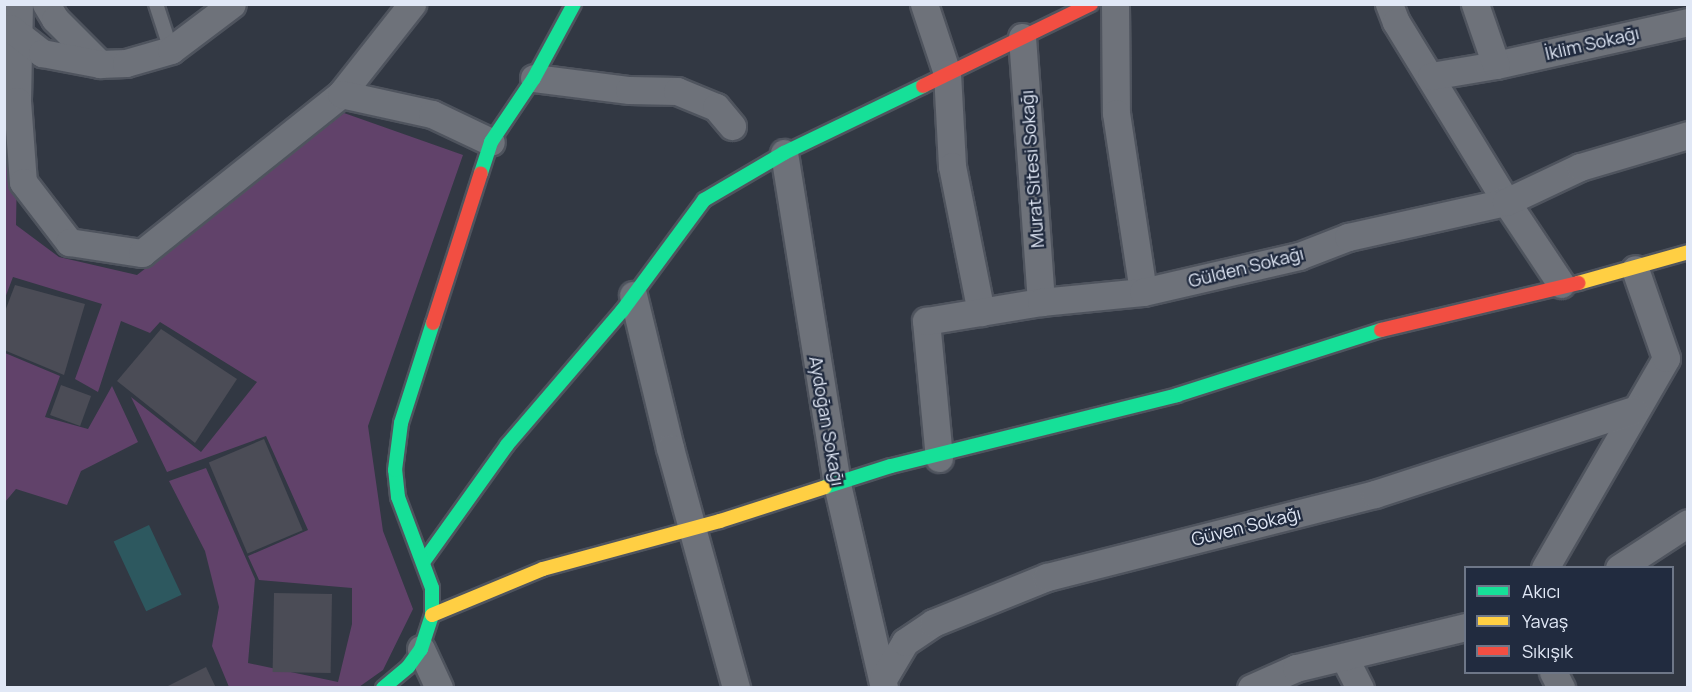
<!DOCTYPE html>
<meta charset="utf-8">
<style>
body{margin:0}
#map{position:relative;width:1692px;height:692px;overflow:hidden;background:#323843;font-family:Manrope,sans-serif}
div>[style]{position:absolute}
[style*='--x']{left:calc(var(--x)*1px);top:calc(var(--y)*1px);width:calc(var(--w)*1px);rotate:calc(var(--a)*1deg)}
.green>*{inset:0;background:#61426a}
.water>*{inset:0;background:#2d585f;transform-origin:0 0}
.building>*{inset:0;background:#4b4c56;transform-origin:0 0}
.roads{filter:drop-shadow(2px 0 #4f545e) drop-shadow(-2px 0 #4f545e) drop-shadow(0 2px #4f545e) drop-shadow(0 -2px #4f545e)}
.lane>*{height:14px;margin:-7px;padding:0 7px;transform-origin:7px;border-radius:7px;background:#6e727a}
.street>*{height:27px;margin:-13.5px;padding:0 13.5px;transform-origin:13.5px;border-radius:13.5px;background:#6e727a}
.fast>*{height:14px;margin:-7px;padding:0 7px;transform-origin:7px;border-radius:7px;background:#16e098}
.slow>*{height:14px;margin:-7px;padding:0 7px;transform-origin:7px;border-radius:7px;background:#ffcf43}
.jam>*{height:14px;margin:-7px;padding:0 7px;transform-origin:7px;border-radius:7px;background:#f24e42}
span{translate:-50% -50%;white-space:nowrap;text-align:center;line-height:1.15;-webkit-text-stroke:4.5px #212b3f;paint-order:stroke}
.street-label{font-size:18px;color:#e1e8f6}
.frame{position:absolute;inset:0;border:6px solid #e1e8f6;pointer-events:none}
.legend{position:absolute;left:1464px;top:566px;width:210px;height:108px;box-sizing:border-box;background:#212b3f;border:2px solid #6e7788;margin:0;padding:8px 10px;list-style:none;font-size:18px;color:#e1e8f6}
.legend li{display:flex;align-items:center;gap:12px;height:30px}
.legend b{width:30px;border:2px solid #6e7788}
</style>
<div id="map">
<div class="green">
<i style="clip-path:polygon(5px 31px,18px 116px,16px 225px,59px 257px,137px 275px,344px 113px,463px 155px,368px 426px,383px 531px,413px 609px,383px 670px,359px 687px,229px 687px,212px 646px,219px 607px,205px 551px,169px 481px,206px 468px,255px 579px,248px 663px,338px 682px,352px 624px,352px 588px,259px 580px,248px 556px,308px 530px,266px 436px,167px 472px,131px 397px,201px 452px,257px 382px,160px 322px,150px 333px,121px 321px,98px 392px,75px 379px,102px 304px,13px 277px,5px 298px)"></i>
<i style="clip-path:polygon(5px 353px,60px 376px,45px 417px,88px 429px,112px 386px,138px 442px,81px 471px,67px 505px,16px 489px,5px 502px)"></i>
</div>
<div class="water">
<i style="left:149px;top:525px;width:77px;height:39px;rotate:65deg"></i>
</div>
<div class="building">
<i style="clip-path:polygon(15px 285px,85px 304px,64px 375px,4px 350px,4px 314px)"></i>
<i style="clip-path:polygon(161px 329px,237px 379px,195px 443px,117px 381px)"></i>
<i style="left:61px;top:385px;width:32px;height:32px;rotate:20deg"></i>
<i style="left:264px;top:439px;width:99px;height:60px;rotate:67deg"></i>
<i style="left:274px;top:593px;width:58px;height:79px;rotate:1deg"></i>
<i style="clip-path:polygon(206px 667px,216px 688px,164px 688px)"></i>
</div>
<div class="roads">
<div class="lane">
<i style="--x:156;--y:4;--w:48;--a:71.9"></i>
</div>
<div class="street">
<i style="--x:19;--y:4;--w:97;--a:91.2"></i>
<i style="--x:17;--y:101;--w:81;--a:85.8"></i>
<i style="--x:23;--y:182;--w:76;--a:52.5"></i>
<i style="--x:69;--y:242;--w:74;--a:8.6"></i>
<i style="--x:142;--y:253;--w:255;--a:-38.6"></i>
<i style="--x:341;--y:94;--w:115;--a:-51.7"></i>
<i style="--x:46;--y:4;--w:17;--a:59"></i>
<i style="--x:55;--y:19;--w:64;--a:45"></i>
<i style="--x:100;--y:64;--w:26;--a:-2"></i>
<i style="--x:126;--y:63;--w:47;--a:-16.1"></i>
<i style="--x:171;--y:50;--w:76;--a:-37"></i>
<i style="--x:924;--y:4;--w:73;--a:71.6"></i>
<i style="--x:947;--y:73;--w:93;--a:86.9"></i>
<i style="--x:952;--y:166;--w:149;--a:78.8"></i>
<i style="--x:1115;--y:4;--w:109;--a:89.5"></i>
<i style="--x:1116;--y:113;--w:181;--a:81.4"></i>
<i style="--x:1389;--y:4;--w:19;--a:69"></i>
<i style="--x:1396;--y:22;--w:209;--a:58.5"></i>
<i style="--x:1505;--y:200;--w:101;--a:56.3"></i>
<i style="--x:10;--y:28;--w:41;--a:38"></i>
<i style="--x:42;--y:53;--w:59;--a:10.7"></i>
<i style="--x:1022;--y:37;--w:266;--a:85.9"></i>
<i style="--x:1496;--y:65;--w:197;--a:-12.6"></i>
<i style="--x:1431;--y:76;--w:66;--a:-9.6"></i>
<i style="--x:1496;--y:65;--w:65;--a:-109"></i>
<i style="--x:534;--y:78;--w:96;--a:7.2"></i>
<i style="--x:629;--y:90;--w:48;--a:1.2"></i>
<i style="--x:677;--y:91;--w:42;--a:22.3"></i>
<i style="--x:716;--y:107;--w:25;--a:50"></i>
<i style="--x:341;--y:94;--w:93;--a:12.4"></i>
<i style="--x:432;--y:114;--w:65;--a:25.4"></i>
<i style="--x:784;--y:153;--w:335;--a:80.9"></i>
<i style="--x:837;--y:484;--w:209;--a:77"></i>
<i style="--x:633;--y:295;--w:157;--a:76.4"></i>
<i style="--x:670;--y:448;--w:249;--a:74.6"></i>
<i style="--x:939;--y:458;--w:138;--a:-95.4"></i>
<i style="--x:926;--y:321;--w:117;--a:-9.4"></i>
<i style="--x:1041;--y:302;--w:102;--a:-5.6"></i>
<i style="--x:1143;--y:292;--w:160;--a:-13"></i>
<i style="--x:1299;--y:256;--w:53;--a:-21.2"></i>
<i style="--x:1348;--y:237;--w:162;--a:-12.5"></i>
<i style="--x:1506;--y:202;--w:82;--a:-25.3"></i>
<i style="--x:1580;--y:167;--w:113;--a:-16.5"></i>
<i style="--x:1545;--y:568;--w:242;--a:-60"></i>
<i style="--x:1666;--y:358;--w:94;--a:-109.2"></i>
<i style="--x:1619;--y:568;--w:82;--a:-33.1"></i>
<i style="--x:421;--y:649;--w:43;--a:65.2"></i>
<i style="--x:1344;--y:657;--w:35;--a:63"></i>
<i style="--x:1553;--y:672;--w:18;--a:63"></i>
<i style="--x:883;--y:679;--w:43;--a:-59.3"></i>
<i style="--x:905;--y:642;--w:34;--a:-34"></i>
<i style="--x:933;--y:623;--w:123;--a:-22"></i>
<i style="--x:1047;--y:577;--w:338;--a:-14.2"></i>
<i style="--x:1375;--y:494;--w:272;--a:-18"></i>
<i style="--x:1251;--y:688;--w:49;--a:-24"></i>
<i style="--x:1296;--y:668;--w:175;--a:-13.6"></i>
</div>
<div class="fast">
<i style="--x:481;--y:173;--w:33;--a:-72"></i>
<i style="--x:491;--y:142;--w:77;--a:-56.1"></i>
<i style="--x:534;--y:78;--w:84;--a:-61.6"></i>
<i style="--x:825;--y:487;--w:69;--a:-17.7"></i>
<i style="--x:891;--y:466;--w:295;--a:-13.9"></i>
<i style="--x:1177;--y:395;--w:214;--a:-17.7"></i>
<i style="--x:424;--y:561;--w:143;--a:-54.4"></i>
<i style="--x:507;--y:445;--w:177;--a:-49.4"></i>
<i style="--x:622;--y:311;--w:138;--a:-53.5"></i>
<i style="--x:704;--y:200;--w:93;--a:-30.4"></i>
<i style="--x:784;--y:153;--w:154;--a:-25.7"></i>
<i style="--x:383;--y:688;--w:33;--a:-40"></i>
<i style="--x:408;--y:667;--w:22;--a:-54"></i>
<i style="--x:421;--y:649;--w:36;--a:-72"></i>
<i style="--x:432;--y:615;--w:27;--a:-90"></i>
<i style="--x:432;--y:588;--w:97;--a:-110.5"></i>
<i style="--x:398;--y:497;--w:27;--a:-96"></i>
<i style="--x:395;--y:470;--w:47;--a:-82.7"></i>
<i style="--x:401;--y:423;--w:105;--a:-72.3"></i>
</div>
<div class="slow">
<i style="--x:1578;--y:283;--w:114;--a:-15.7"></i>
<i style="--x:432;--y:615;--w:120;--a:-22.5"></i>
<i style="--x:543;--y:569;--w:183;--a:-15.2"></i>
<i style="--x:720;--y:521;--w:110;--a:-17.9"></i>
</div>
<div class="jam">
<i style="--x:923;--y:86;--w:187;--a:-26"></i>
<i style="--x:433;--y:323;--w:157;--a:-72.3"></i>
<i style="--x:1381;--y:330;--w:203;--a:-13.4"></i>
</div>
</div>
<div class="street-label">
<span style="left:1592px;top:43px;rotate:-13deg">İklim Sokağı</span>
<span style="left:1032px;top:169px;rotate:-94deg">Murat Sitesi Sokağı</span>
<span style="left:1246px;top:267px;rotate:-14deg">Gülden Sokağı</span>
<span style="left:827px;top:421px;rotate:80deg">Aydoğan Sokağı</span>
<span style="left:1246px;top:526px;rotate:-14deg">Güven Sokağı</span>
</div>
<div class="frame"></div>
<ul class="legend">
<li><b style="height:8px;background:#16e098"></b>Akıcı</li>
<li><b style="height:8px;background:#ffcf43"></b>Yavaş</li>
<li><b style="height:8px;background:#f24e42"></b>Sıkışık</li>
</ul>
</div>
